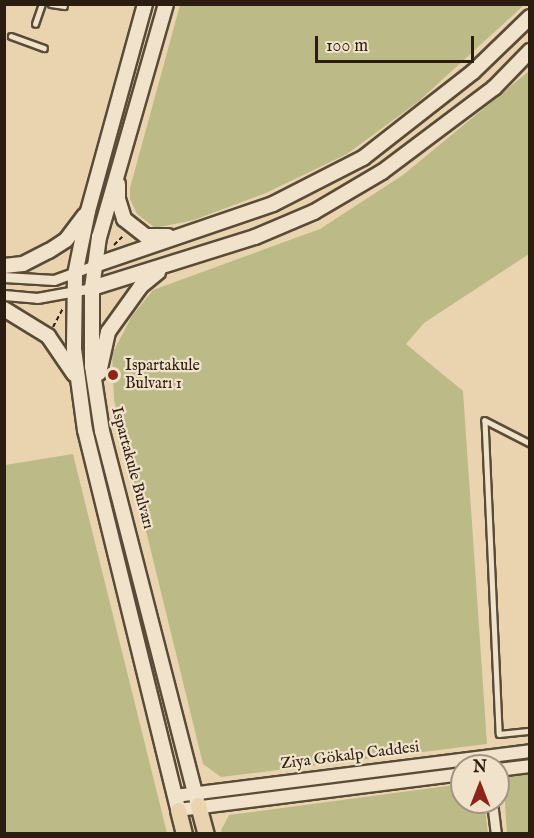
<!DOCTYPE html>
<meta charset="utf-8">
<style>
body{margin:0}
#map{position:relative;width:534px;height:838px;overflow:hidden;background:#e9d4af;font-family:"IM FELL English",serif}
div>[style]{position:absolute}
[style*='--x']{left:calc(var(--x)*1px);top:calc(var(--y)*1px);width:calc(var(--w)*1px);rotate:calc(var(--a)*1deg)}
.green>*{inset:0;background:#bcbb87}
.path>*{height:2px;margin-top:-1px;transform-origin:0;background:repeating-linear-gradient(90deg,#2b1d10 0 4.5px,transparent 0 7.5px)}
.roads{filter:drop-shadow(2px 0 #5a4b38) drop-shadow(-2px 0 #5a4b38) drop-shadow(0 2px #5a4b38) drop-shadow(0 -2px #5a4b38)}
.service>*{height:4.5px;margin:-2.25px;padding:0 2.25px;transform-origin:2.25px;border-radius:2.25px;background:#f1e3cb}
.minor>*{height:9px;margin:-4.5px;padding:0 4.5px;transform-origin:4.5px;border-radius:4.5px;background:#f1e3cb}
.tertiary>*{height:12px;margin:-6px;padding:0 6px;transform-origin:6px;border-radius:6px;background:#f1e3cb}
.secondary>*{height:14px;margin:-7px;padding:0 7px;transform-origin:7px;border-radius:7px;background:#f1e3cb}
.primary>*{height:15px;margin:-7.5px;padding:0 7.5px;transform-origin:7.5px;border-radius:7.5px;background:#e9d4af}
.dots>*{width:16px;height:16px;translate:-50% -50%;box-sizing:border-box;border:3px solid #f1e3cb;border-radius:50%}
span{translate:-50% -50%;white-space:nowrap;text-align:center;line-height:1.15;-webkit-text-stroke:4.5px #f1e3cb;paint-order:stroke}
.poi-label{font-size:16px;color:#2b1d10}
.left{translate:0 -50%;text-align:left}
.street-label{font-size:16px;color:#2b1d10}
.frame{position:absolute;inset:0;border:6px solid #2b1d10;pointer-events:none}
.north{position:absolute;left:450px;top:754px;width:60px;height:60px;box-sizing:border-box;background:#f1e3cb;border:2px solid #a29480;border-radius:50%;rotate:0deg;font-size:16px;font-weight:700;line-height:24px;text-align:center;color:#2b1d10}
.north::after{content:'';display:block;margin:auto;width:21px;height:27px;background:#8f2418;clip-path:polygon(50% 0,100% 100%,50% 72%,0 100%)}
.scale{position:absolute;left:315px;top:36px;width:159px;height:27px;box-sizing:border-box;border:3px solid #2b1d10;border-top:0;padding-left:8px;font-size:18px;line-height:21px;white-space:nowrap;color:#2b1d10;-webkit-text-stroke:4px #f1e3cb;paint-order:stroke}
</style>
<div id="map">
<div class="green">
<i style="clip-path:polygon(180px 5px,180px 4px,524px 5px,419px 101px,347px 154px,266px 193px,194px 220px,155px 228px,137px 214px,130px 199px,130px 188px)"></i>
<i style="clip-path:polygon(529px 71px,529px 254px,424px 323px,406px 344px,463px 391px,487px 744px,221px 777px,203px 764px,114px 400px,112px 354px,132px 316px,153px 290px,320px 229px,403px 175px)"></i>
<i style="clip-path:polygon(73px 454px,167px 833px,5px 833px,5px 465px)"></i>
<i style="clip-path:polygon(529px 772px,529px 833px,507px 833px,503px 775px)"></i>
<i style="clip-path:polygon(462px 784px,462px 802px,484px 802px,488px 833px,222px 834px,221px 830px,229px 815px)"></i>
</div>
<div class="path">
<i style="--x:114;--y:245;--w:14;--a:-45"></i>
<i style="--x:53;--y:327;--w:21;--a:-62"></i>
</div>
<div class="roads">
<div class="service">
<i style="--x:51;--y:4;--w:13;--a:9"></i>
<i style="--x:35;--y:24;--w:21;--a:-71"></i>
<i style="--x:11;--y:36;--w:35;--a:20"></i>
<i style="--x:530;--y:444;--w:51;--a:-152.9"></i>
<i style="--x:485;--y:421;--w:313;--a:87.4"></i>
<i style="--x:499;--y:734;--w:31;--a:-6"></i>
</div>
<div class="minor">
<i style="--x:4;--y:277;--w:50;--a:3.4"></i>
<i style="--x:54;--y:280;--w:44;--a:-20.1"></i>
<i style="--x:4;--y:295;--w:33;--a:5"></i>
<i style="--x:37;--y:298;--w:56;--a:-10.3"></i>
<i style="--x:492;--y:802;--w:32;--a:83"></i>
</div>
<div class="tertiary">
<i style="--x:498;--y:770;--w:32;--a:-7"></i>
<i style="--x:175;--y:796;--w:358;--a:-7.2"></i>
<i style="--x:178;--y:810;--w:286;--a:-7.2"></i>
</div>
<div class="secondary">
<i style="--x:145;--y:4;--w:215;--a:105.4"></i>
<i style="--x:88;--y:211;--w:65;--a:101.5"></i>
<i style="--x:75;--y:275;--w:74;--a:90.8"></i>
<i style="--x:74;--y:349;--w:82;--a:82.3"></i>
<i style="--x:85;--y:430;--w:391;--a:76.2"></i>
<i style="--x:166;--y:4;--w:242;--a:106"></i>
<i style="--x:99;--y:237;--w:51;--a:97.8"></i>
<i style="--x:92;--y:288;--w:78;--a:90"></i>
<i style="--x:92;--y:366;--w:66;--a:81.3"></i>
<i style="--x:102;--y:431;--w:386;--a:75.6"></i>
<i style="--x:118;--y:184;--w:15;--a:90"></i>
<i style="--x:118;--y:199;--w:21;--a:73"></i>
<i style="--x:124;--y:219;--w:28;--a:38"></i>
<i style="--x:146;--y:236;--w:22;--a:0"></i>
<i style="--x:95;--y:265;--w:188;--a:-18.9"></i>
<i style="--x:273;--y:204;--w:101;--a:-27.1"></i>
<i style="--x:363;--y:158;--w:140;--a:-38"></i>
<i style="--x:473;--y:72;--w:79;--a:-44"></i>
<i style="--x:4;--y:266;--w:19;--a:-6"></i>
<i style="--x:23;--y:264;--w:29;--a:-27"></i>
<i style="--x:49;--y:251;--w:20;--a:-33"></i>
<i style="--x:66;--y:240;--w:31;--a:-53"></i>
<i style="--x:92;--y:288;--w:171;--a:-17.4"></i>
<i style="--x:255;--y:237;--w:64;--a:-23"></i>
<i style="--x:314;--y:212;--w:79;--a:-30.5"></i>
<i style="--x:382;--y:172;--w:140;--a:-36.9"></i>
<i style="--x:494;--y:88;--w:52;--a:-45.8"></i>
<i style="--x:4;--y:309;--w:52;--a:31.5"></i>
<i style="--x:48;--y:336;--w:46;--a:55.6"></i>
<i style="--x:99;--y:373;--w:42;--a:-77.6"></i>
<i style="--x:108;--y:332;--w:57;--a:-54.3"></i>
<i style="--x:141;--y:286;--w:22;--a:-39"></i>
</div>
<div class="primary">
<i style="--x:198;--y:805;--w:30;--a:75"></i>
<i style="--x:178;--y:810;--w:25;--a:76"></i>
</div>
</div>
<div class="dots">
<i style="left:113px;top:375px;background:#8f2418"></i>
</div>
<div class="poi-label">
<span class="left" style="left:125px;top:375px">Ispartakule<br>Bulvarı 1</span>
</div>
<div class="street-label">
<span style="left:132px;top:468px;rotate:75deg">Ispartakule Bulvarı</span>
<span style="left:350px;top:756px;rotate:-7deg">Ziya Gökalp Caddesi</span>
</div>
<div class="frame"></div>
<div class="north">N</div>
<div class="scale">100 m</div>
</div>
